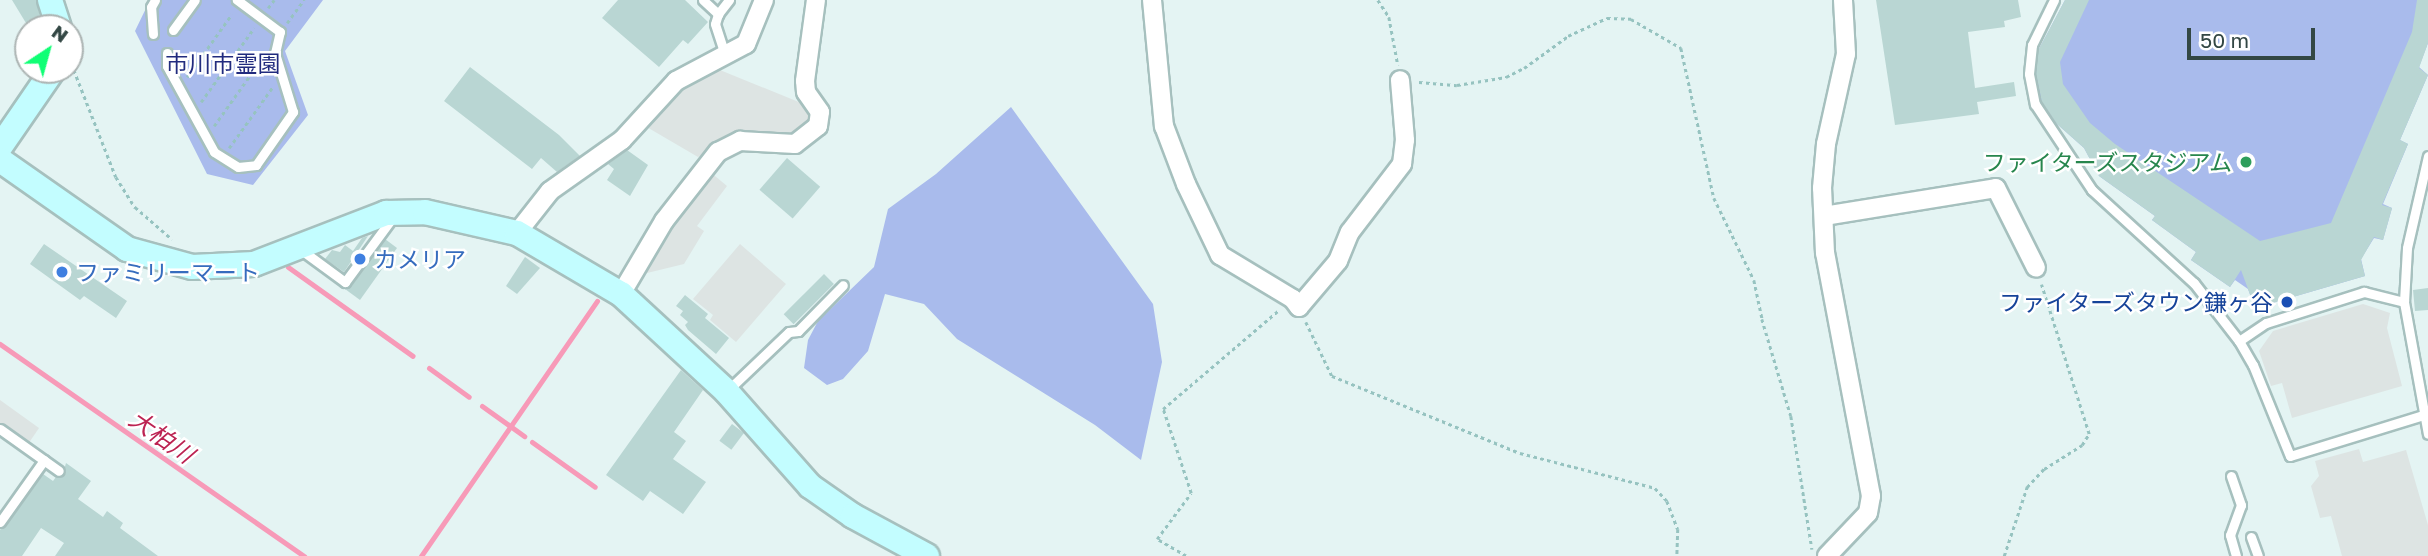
<!DOCTYPE html>
<meta charset="utf-8">
<style>
body{margin:0}
#map{position:relative;width:2428px;height:556px;overflow:hidden;background:#e4f4f3;font-family:"Golos Text","Noto Sans JP",sans-serif}
div>[style]{position:absolute}
[style*='--x']{left:calc(var(--x)*1px);top:calc(var(--y)*1px);width:calc(var(--w)*1px);rotate:calc(var(--a)*1deg)}
.green>*{inset:0;background:#a9bbec}
.parking>*{inset:0;background:#dde4e3}
.stream>*{height:5px;margin:-2.5px;padding:0 2.5px;transform-origin:2.5px;border-radius:2.5px;background:#f79ab8}
.building>*{inset:0;background:#b9d6d3;transform-origin:0 0}
.path>*{height:2.5px;margin-top:-1.25px;transform-origin:0;background:repeating-linear-gradient(90deg,#96c3c0 0 3.5px,transparent 0 7px)}
.roads{filter:drop-shadow(2px 0 #a6c0be) drop-shadow(-2px 0 #a6c0be) drop-shadow(0 2px #a6c0be) drop-shadow(0 -2px #a6c0be)}
.lane>*{height:9px;margin:-4.5px;padding:0 4.5px;transform-origin:4.5px;border-radius:4.5px;background:#fff}
.street>*{height:18px;margin:-9px;padding:0 9px;transform-origin:9px;border-radius:9px;background:#fff}
.secondary>*{height:24px;margin:-12px;padding:0 12px;transform-origin:12px;border-radius:12px;background:#c3fdff}
.dots>*{width:19px;height:19px;translate:-50% -50%;box-sizing:border-box;border:4px solid #fff;border-radius:50%}
span{translate:-50% -50%;white-space:nowrap;text-align:center;line-height:1.15;-webkit-text-stroke:5px #fff;paint-order:stroke}
.park-label{font-size:23px;color:#212b7e}
.leisure-label{font-size:23px;color:#27864d}
.right{translate:-100% -50%;text-align:right}
.shop-label{font-size:23px;color:#366cbe}
.left{translate:0 -50%;text-align:left}
.transit-label{font-size:23px;color:#164399}
.water-label{font-size:24px;color:#bc2352;font-style:italic}
.north{position:absolute;left:14px;top:14px;width:70px;height:70px;box-sizing:border-box;background:#fff;border:2px solid #adb5b4;border-radius:50%;rotate:36deg;font-size:19px;font-weight:700;line-height:28px;text-align:center;color:#334744}
.north::after{content:'';display:block;margin:auto;width:24px;height:32px;background:#10ff75;clip-path:polygon(50% 0,100% 100%,50% 72%,0 100%)}
.scale{position:absolute;left:2187px;top:28px;width:128px;height:32px;box-sizing:border-box;border:4px solid #334744;border-top:0;padding-left:9px;font-size:21px;line-height:24px;white-space:nowrap;color:#334744;-webkit-text-stroke:5px #fff;paint-order:stroke}
</style>
<div id="map">
<div class="green">
<i style="clip-path:polygon(150px 0,323px 0,285px 51px,308px 115px,253px 185px,207px 174px,135px 31px)"></i>
<i style="clip-path:polygon(2065px 0,2428px 0,2428px 43px,2419px 67px,2428px 75px,2400px 140px,2408px 144px,2383px 204px,2392px 208px,2383px 240px,2374px 238px,2361px 259px,2365px 276px,2255px 308px,2248px 289px,2235px 280px,2230px 287px,2191px 260px,2196px 252px,2152px 220px,2155px 216px,2099px 176px,2084px 148px,2057px 124px,2042px 102px,2033px 79px,2038px 51px)"></i>
<i style="clip-path:polygon(1011px 107px,1153px 304px,1162px 362px,1141px 460px,1095px 425px,957px 339px,924px 304px,885px 294px,868px 351px,843px 379px,827px 385px,804px 368px,808px 340px,818px 321px,874px 267px,888px 209px,936px 174px)"></i>
</div>
<div class="parking">
<i style="clip-path:polygon(715px 68px,811px 107px,813px 122px,800px 135px,713px 146px,698px 157px,645px 126px,679px 86px)"></i>
<i style="clip-path:polygon(709px 171px,727px 186px,697px 226px,704px 231px,684px 264px,643px 274px,671px 223px)"></i>
<i style="clip-path:polygon(740px 244px,786px 284px,736px 342px,710px 320px,713px 315px,693px 299px)"></i>
<i style="clip-path:polygon(2363px 304px,2390px 313px,2387px 328px,2402px 386px,2292px 418px,2282px 383px,2271px 386px,2259px 351px,2273px 331px)"></i>
<i style="clip-path:polygon(0 400px,39px 428px,22px 453px,0 437px)"></i>
<i style="clip-path:polygon(2359px 449px,2363px 462px,2406px 450px,2428px 525px,2428px 556px,2342px 556px,2331px 516px,2320px 518px,2311px 486px,2319px 476px,2315px 461px)"></i>
</div>
<div class="stream">
<i style="--x:288;--y:267;--w:153;--a:35.5"></i>
<i style="--x:0;--y:344;--w:371;--a:34.9"></i>
<i style="--x:429;--y:368;--w:49;--a:35.9"></i>
<i style="--x:482;--y:406;--w:52;--a:35.5"></i>
<i style="--x:532;--y:442;--w:77;--a:35.5"></i>
<i style="--x:421;--y:556;--w:310;--a:-55.4"></i>
</div>
<div class="building">
<i style="clip-path:polygon(12px 0,36px 0,43px 28px,29px 28px)"></i>
<i style="clip-path:polygon(618px 0,685px 0,708px 22px,688px 44px,683px 40px,659px 67px,602px 18px)"></i>
<i style="clip-path:polygon(1876px 0,2018px 0,2021px 17px,2004px 21px,2005px 27px,1968px 32px,1975px 88px,2014px 82px,2016px 96px,1977px 102px,1979px 114px,1895px 125px)"></i>
<i style="clip-path:polygon(2065px 0,2089px 0,2060px 62px,2063px 84px,2090px 123px,2115px 144px,2260px 241px,2331px 223px,2412px 32px,2417px 0,2428px 0,2428px 43px,2419px 68px,2428px 75px,2400px 140px,2408px 144px,2382px 205px,2392px 208px,2383px 240px,2374px 237px,2361px 260px,2365px 276px,2255px 308px,2241px 270px,2230px 287px,2191px 260px,2196px 252px,2152px 220px,2155px 216px,2099px 176px,2084px 148px,2057px 124px,2042px 102px,2036px 74px,2038px 51px)"></i>
<i style="clip-path:polygon(470px 67px,559px 135px,580px 156px,557px 172px,541px 158px,532px 169px,444px 101px)"></i>
<i style="clip-path:polygon(627px 150px,648px 165px,630px 196px,607px 180px,614px 169px,608px 164px)"></i>
<i style="left:787px;top:158px;width:44px;height:42px;rotate:41deg"></i>
<i style="clip-path:polygon(368px 236px,344px 272px,325px 259px,332px 250px,340px 252px,345px 245px,353px 251px,362px 238px)"></i>
<i style="clip-path:polygon(385px 239px,397px 248px,360px 300px,345px 289px)"></i>
<i style="clip-path:polygon(44px 244px,127px 301px,116px 318px,84px 296px,80px 300px,30px 264px)"></i>
<i style="clip-path:polygon(525px 257px,540px 268px,517px 294px,506px 286px)"></i>
<i style="left:824px;top:274px;width:14px;height:57px;rotate:45deg"></i>
<i style="clip-path:polygon(2428px 288px,2428px 310px,2415px 311px,2413px 290px)"></i>
<i style="clip-path:polygon(685px 295px,708px 314px,705px 318px,729px 338px,716px 354px,688px 330px,685px 325px,688px 322px,680px 315px,683px 311px,676px 306px)"></i>
<i style="clip-path:polygon(681px 370px,703px 390px,674px 432px,686px 441px,673px 459px,706px 482px,683px 514px,650px 491px,643px 501px,606px 475px)"></i>
<i style="left:732px;top:424px;width:15px;height:21px;rotate:37deg"></i>
<i style="clip-path:polygon(66px 463px,91px 481px,78px 499px,103px 517px,107px 511px,123px 523px,120px 528px,158px 556px,55px 556px,64px 543px,41px 528px,22px 556px,0 556px,0 530px,43px 474px,53px 481px,56px 477px,62px 477px)"></i>
</div>
<div class="path">
<i style="--x:1378;--y:0;--w:20;--a:57"></i>
<i style="--x:1389;--y:17;--w:49;--a:79.4"></i>
<i style="--x:268;--y:8;--w:10;--a:-53"></i>
<i style="--x:287;--y:23;--w:29;--a:-54"></i>
<i style="--x:74;--y:70;--w:115;--a:68.6"></i>
<i style="--x:116;--y:177;--w:36;--a:58"></i>
<i style="--x:135;--y:207;--w:49;--a:40.9"></i>
<i style="--x:187;--y:77;--w:77;--a:-54.5"></i>
<i style="--x:1419;--y:82;--w:38;--a:5"></i>
<i style="--x:1457;--y:85;--w:50;--a:-9.3"></i>
<i style="--x:1506;--y:77;--w:20;--a:-27"></i>
<i style="--x:1524;--y:68;--w:54;--a:-36"></i>
<i style="--x:1568;--y:36;--w:43;--a:-24.8"></i>
<i style="--x:1607;--y:18;--w:24;--a:2"></i>
<i style="--x:1631;--y:19;--w:58;--a:30.1"></i>
<i style="--x:1681;--y:48;--w:154;--a:77.6"></i>
<i style="--x:1714;--y:198;--w:91;--a:64"></i>
<i style="--x:1754;--y:280;--w:40;--a:78"></i>
<i style="--x:1762;--y:319;--w:101;--a:73.4"></i>
<i style="--x:1791;--y:416;--w:135;--a:81"></i>
<i style="--x:201;--y:102;--w:91;--a:-54.4"></i>
<i style="--x:214;--y:126;--w:85;--a:-54.6"></i>
<i style="--x:229;--y:148;--w:74;--a:-54.4"></i>
<i style="--x:1306;--y:322;--w:60;--a:64.3"></i>
<i style="--x:1332;--y:376;--w:203;--a:22.3"></i>
<i style="--x:1520;--y:453;--w:139;--a:14.5"></i>
<i style="--x:1655;--y:488;--w:18;--a:47"></i>
<i style="--x:1667;--y:501;--w:30;--a:69"></i>
<i style="--x:1678;--y:529;--w:27;--a:92"></i>
<i style="--x:1186;--y:556;--w:34;--a:-150"></i>
<i style="--x:1157;--y:539;--w:57;--a:-53.5"></i>
<i style="--x:1191;--y:493;--w:89;--a:-108.4"></i>
<i style="--x:1163;--y:409;--w:153;--a:-40.5"></i>
<i style="--x:2004;--y:556;--w:73;--a:-71.6"></i>
<i style="--x:2027;--y:487;--w:25;--a:-47"></i>
<i style="--x:2044;--y:469;--w:45;--a:-32.3"></i>
<i style="--x:2082;--y:445;--w:13;--a:-58"></i>
<i style="--x:2089;--y:434;--w:157;--a:-107.7"></i>
</div>
<div class="roads">
<div class="lane">
<i style="--x:703;--y:0;--w:21;--a:43"></i>
<i style="--x:718;--y:14;--w:18;--a:-52"></i>
<i style="--x:2054;--y:0;--w:50;--a:116.1"></i>
<i style="--x:2032;--y:45;--w:29;--a:96"></i>
<i style="--x:2029;--y:74;--w:31;--a:79"></i>
<i style="--x:2035;--y:104;--w:103;--a:56.5"></i>
<i style="--x:2092;--y:190;--w:138;--a:42.4"></i>
<i style="--x:2194;--y:283;--w:73;--a:52.2"></i>
<i style="--x:2239;--y:341;--w:28;--a:60"></i>
<i style="--x:2253;--y:365;--w:98;--a:67.9"></i>
<i style="--x:2290;--y:456;--w:139;--a:-17.1"></i>
<i style="--x:718;--y:14;--w:10;--a:107"></i>
<i style="--x:715;--y:24;--w:32;--a:72"></i>
<i style="--x:173;--y:30;--w:37;--a:-54"></i>
<i style="--x:153;--y:34;--w:27;--a:-94"></i>
<i style="--x:151;--y:7;--w:8;--a:-60"></i>
<i style="--x:167;--y:53;--w:13;--a:90"></i>
<i style="--x:167;--y:66;--w:98;--a:61.3"></i>
<i style="--x:214;--y:152;--w:28;--a:32"></i>
<i style="--x:238;--y:167;--w:18;--a:-6"></i>
<i style="--x:256;--y:165;--w:65;--a:-55.1"></i>
<i style="--x:293;--y:112;--w:62;--a:-107"></i>
<i style="--x:275;--y:53;--w:22;--a:-77"></i>
<i style="--x:280;--y:32;--w:54;--a:-143.3"></i>
<i style="--x:2428;--y:156;--w:94;--a:102.9"></i>
<i style="--x:2407;--y:248;--w:54;--a:93.2"></i>
<i style="--x:2404;--y:302;--w:134;--a:79.7"></i>
<i style="--x:300;--y:249;--w:56;--a:36.3"></i>
<i style="--x:345;--y:282;--w:76;--a:-53.6"></i>
<i style="--x:390;--y:221;--w:5;--a:-112"></i>
<i style="--x:2239;--y:341;--w:32;--a:-34"></i>
<i style="--x:2266;--y:323;--w:103;--a:-17.6"></i>
<i style="--x:2364;--y:292;--w:41;--a:14"></i>
<i style="--x:728;--y:390;--w:84;--a:-43.6"></i>
<i style="--x:789;--y:332;--w:9;--a:-6"></i>
<i style="--x:798;--y:331;--w:64;--a:-45.6"></i>
<i style="--x:0;--y:429;--w:72;--a:35.4"></i>
<i style="--x:2231;--y:476;--w:31;--a:71"></i>
<i style="--x:2241;--y:505;--w:32;--a:110"></i>
<i style="--x:2230;--y:535;--w:22;--a:74"></i>
<i style="--x:0;--y:522;--w:76;--a:-54.6"></i>
<i style="--x:2251;--y:537;--w:20;--a:70"></i>
</div>
<div class="street">
<i style="--x:1152;--y:0;--w:127;--a:84.6"></i>
<i style="--x:1164;--y:126;--w:62;--a:69.2"></i>
<i style="--x:1186;--y:184;--w:79;--a:64.4"></i>
<i style="--x:1220;--y:255;--w:85;--a:31.1"></i>
<i style="--x:1293;--y:299;--w:10;--a:53"></i>
<i style="--x:1299;--y:307;--w:60;--a:-49.7"></i>
<i style="--x:1338;--y:261;--w:31;--a:-68"></i>
<i style="--x:1350;--y:232;--w:86;--a:-52.6"></i>
<i style="--x:1402;--y:164;--w:24;--a:-83"></i>
<i style="--x:1405;--y:140;--w:60;--a:-94.8"></i>
<i style="--x:1824;--y:216;--w:174;--a:-9.2"></i>
<i style="--x:1996;--y:188;--w:89;--a:63.4"></i>
<i style="--x:517;--y:233;--w:53;--a:-51.8"></i>
<i style="--x:550;--y:191;--w:88;--a:-35.3"></i>
<i style="--x:622;--y:140;--w:80;--a:-47.5"></i>
<i style="--x:676;--y:81;--w:79;--a:-27.9"></i>
<i style="--x:746;--y:44;--w:48;--a:-67.8"></i>
<i style="--x:621;--y:294;--w:85;--a:-59.5"></i>
<i style="--x:664;--y:221;--w:88;--a:-52"></i>
<i style="--x:718;--y:152;--w:25;--a:-27"></i>
<i style="--x:740;--y:141;--w:55;--a:3.1"></i>
<i style="--x:795;--y:144;--w:29;--a:-38"></i>
<i style="--x:818;--y:126;--w:14;--a:-82"></i>
<i style="--x:820;--y:112;--w:24;--a:-125"></i>
<i style="--x:806;--y:92;--w:11;--a:-95"></i>
<i style="--x:805;--y:81;--w:82;--a:-82.3"></i>
<i style="--x:1827;--y:556;--w:59;--a:-46.4"></i>
<i style="--x:1868;--y:513;--w:17;--a:-80"></i>
<i style="--x:1871;--y:496;--w:247;--a:-100.7"></i>
<i style="--x:1825;--y:253;--w:65;--a:-92.6"></i>
<i style="--x:1822;--y:188;--w:44;--a:-84.8"></i>
<i style="--x:1826;--y:144;--w:92;--a:-77.5"></i>
<i style="--x:1846;--y:54;--w:54;--a:-93.2"></i>
</div>
<div class="secondary">
<i style="--x:50;--y:0;--w:29;--a:72"></i>
<i style="--x:0;--y:147;--w:93;--a:-55.5"></i>
<i style="--x:0;--y:160;--w:155;--a:35"></i>
<i style="--x:127;--y:249;--w:67;--a:15.5"></i>
<i style="--x:192;--y:267;--w:62;--a:-2.8"></i>
<i style="--x:254;--y:264;--w:142;--a:-21.1"></i>
<i style="--x:386;--y:213;--w:39;--a:-1"></i>
<i style="--x:425;--y:212;--w:94;--a:12.9"></i>
<i style="--x:517;--y:233;--w:121;--a:30.4"></i>
<i style="--x:621;--y:294;--w:143;--a:42.7"></i>
<i style="--x:726;--y:391;--w:127;--a:48.5"></i>
<i style="--x:810;--y:486;--w:52;--a:34.9"></i>
<i style="--x:853;--y:516;--w:84;--a:28.4"></i>
</div>
</div>
<div class="dots">
<i style="left:2246px;top:162px;background:#2e9e5b"></i>
<i style="left:360px;top:259px;background:#3f7fe0"></i>
<i style="left:62px;top:272px;background:#3f7fe0"></i>
<i style="left:2287px;top:302px;background:#1a4fb4"></i>
</div>
<div class="park-label">
<span style="left:223px;top:63px">市川市霊園</span>
</div>
<div class="leisure-label">
<span class="right" style="left:2232px;top:162px">ファイターズスタジアム</span>
</div>
<div class="shop-label">
<span class="left" style="left:374px;top:259px">カメリア</span>
<span class="left" style="left:76px;top:272px">ファミリーマート</span>
</div>
<div class="transit-label">
<span class="right" style="left:2273px;top:302px">ファイターズタウン鎌ヶ谷</span>
</div>
<div class="water-label">
<span style="left:162px;top:436px;rotate:35deg">大柏川</span>
</div>
<div class="north">N</div>
<div class="scale">50 m</div>
</div>
